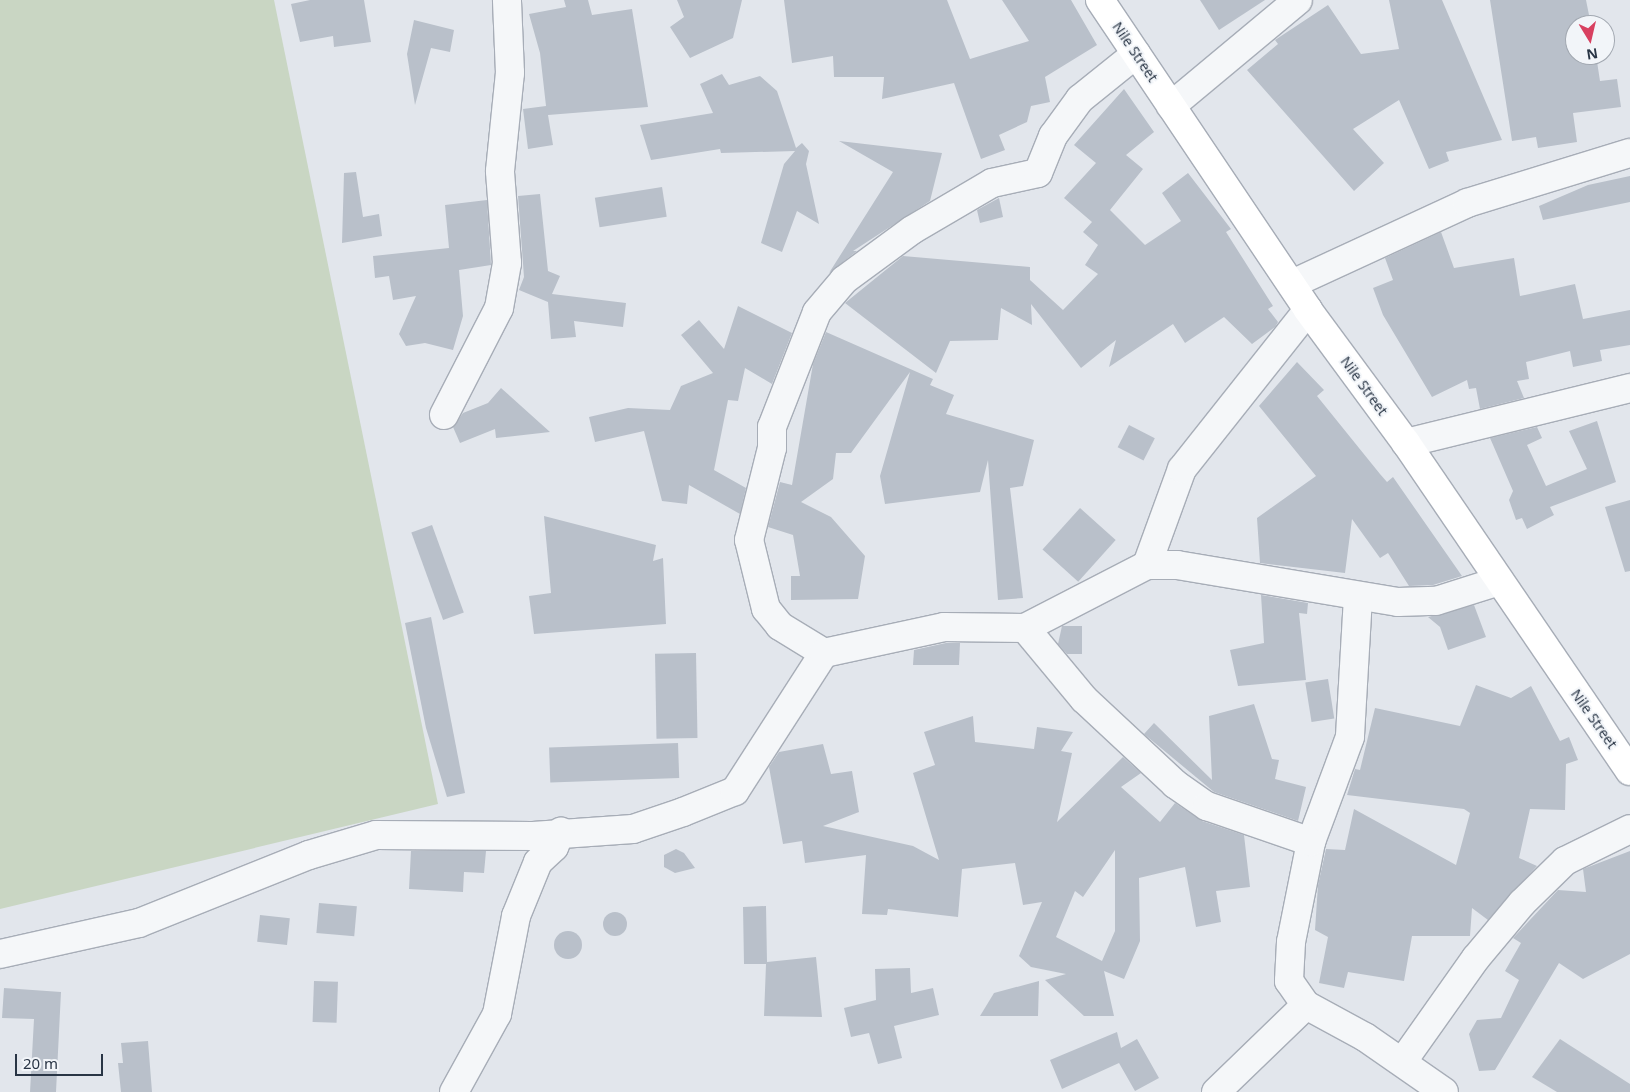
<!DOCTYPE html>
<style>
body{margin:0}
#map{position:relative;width:1630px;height:1092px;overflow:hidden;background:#e2e6ec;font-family:"Noto Sans",sans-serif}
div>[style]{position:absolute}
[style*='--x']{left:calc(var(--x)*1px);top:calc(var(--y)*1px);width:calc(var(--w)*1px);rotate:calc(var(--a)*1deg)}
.green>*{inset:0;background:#c9d6c3}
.building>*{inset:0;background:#b9c0ca;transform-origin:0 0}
.round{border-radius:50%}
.roads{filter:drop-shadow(1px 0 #a7adb7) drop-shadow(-1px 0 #a7adb7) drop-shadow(0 1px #a7adb7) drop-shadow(0 -1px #a7adb7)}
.minor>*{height:28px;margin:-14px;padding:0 14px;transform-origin:14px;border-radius:14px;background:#f5f7f9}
.major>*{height:28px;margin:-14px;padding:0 14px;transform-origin:14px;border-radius:14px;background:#fff}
span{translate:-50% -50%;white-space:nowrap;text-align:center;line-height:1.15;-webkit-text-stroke:4px #f2f5f9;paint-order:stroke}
.street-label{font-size:14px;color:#293545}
.north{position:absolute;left:1565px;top:15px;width:50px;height:50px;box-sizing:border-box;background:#f2f5f9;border:1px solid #a2a8b1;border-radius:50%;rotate:171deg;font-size:14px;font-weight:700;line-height:20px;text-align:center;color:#293545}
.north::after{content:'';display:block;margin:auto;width:18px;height:22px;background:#d84060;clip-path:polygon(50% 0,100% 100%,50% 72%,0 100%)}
.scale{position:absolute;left:15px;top:1054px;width:88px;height:22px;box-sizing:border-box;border:2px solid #293545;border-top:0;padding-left:6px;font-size:15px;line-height:18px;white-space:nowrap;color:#293545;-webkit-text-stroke:4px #f2f5f9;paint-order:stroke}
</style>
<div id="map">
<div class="green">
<i style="clip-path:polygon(0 0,274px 0,438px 804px,0 909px)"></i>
</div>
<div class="building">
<i style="clip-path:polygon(310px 0,364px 0,371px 42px,334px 47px,333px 36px,300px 42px,291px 4px)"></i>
<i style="clip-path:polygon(564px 0,588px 0,592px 15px,632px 9px,648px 107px,548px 115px,553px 145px,528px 149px,523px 109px,546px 106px,540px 53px,529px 14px,566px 7px)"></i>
<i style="clip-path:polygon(677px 0,742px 0,733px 38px,690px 58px,670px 27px,684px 17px)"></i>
<i style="clip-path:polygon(784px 0,947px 0,970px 59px,1029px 41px,1002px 0,1071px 0,1097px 45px,1045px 77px,1050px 102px,1031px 106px,1027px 122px,999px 135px,1005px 150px,981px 159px,954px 83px,882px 99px,884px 77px,834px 77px,833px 56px,792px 63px)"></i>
<i style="clip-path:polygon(1200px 0,1265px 0,1219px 30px)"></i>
<i style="clip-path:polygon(1389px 0,1442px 0,1502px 140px,1446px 152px,1449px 161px,1429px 169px,1399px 100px,1353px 129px,1384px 163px,1354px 191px,1247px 70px,1278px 44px,1275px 40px,1328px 5px,1361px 54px,1399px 49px)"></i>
<i style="clip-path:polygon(1490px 0,1586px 0,1591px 25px,1575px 25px,1575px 55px,1596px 55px,1600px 81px,1617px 79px,1621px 107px,1573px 113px,1577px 142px,1538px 148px,1536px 137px,1512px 141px)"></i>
<i style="clip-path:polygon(414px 20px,454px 30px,450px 52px,431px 48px,415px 105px,407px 54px)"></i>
<i style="clip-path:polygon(722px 74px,729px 85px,760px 76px,777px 91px,796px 148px,802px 143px,809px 151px,806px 164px,819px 224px,797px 211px,782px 252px,761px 243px,784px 164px,795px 151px,721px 153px,720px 149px,651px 160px,640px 125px,713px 113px,700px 84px)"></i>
<i style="clip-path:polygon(1124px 89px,1154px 132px,1126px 155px,1143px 169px,1110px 210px,1145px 245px,1181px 221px,1162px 193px,1188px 173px,1231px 229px,1226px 232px,1273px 306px,1268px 309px,1278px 322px,1275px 327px,1252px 344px,1224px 317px,1185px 343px,1173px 324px,1109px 367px,1116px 340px,1081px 368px,1031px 304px,1032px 325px,1001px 308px,998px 340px,950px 341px,936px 373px,845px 303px,903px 256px,1030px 267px,1030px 280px,1063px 310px,1098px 274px,1085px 265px,1098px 245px,1083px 232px,1092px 222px,1064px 198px,1096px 163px,1074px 145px)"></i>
<i style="clip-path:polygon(839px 141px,942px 153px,930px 201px,853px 251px,857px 251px,829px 273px,893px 172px)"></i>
<i style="clip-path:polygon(356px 172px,363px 217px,379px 214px,382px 236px,342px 243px,344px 173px)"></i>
<i style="clip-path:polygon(1630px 176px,1630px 202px,1543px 220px,1539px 206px,1588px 185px)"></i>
<i style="left:662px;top:187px;width:30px;height:68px;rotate:81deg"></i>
<i style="clip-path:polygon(540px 194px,548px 271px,560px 276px,552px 294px,626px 303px,623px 327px,574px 321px,576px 337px,551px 339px,548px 302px,519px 290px,524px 277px,518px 196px)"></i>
<i style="clip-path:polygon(999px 198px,1003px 217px,980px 223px,977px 210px)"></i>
<i style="clip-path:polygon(487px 200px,491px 265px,459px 270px,463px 316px,453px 350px,425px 343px,406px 346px,399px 334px,416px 296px,393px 300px,389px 276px,375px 278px,373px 256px,449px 248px,445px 205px)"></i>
<i style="clip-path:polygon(1441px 232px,1454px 268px,1514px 258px,1520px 296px,1575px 284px,1583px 319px,1630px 310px,1630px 345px,1600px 350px,1602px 361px,1573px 367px,1570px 351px,1526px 362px,1529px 379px,1517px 381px,1524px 398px,1480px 409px,1476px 388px,1469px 389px,1467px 380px,1432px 397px,1383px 315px,1373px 288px,1393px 280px,1385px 258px)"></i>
<i style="clip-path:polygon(738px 306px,792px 333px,772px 384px,745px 368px,738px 401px,728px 400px,714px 470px,746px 488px,740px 514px,689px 485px,687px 504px,662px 501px,644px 431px,595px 442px,589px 417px,628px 408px,670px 410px,681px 386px,713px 373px,681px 335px,699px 320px,724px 349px)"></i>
<i style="clip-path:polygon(826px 332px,933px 379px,930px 385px,954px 395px,946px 414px,1034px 440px,1023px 486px,1010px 488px,1023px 598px,998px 600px,988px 460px,980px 492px,885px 504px,880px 476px,910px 372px,851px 453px,836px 453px,833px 479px,801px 502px,831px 517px,865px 556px,858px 599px,791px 600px,791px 576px,800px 576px,793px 535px,768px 527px,780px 482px,792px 485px,813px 364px)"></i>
<i style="clip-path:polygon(1297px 362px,1324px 390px,1317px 396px,1380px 474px,1387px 482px,1393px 477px,1462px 576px,1433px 585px,1409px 586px,1388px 553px,1380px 558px,1352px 519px,1345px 573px,1260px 563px,1257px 518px,1316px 476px,1259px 406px)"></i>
<i style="clip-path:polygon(501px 388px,550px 432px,496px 438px,495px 429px,460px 443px,453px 427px,463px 413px,488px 403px)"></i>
<i style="clip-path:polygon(1597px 421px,1616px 482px,1550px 507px,1554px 515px,1527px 529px,1522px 518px,1516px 520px,1509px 500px,1513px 491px,1490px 438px,1537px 427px,1542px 438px,1527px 445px,1546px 486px,1587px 469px,1569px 431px)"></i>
<i style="left:1129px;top:425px;width:29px;height:25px;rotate:27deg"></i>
<i style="clip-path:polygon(1630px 500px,1630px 571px,1625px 572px,1605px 507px)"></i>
<i style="left:1080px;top:508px;width:48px;height:56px;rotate:42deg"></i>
<i style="clip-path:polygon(544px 516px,656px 545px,653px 561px,663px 558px,666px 624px,534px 634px,529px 596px,551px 593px)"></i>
<i style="left:432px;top:525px;width:93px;height:22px;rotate:70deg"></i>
<i style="clip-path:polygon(1261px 595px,1308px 603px,1307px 614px,1299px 613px,1306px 680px,1238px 686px,1230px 650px,1264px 643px)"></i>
<i style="clip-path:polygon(1474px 605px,1486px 637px,1448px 650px,1440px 627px,1428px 617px)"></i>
<i style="clip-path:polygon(431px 617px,465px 793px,447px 797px,426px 728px,405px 623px)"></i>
<i style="clip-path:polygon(1062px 626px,1082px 626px,1082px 654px,1067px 654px,1058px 644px)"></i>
<i style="clip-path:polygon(946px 643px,960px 643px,959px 665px,913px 665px,914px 650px)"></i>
<i style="left:696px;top:653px;width:85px;height:41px;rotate:89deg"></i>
<i style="left:1328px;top:679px;width:40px;height:23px;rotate:81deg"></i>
<i style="clip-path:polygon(1476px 685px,1511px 698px,1531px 686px,1560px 741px,1569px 737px,1578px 760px,1566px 764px,1565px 810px,1530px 809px,1519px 858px,1537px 866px,1488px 920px,1472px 908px,1470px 936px,1412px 936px,1404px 981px,1348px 972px,1344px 988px,1319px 983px,1328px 937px,1315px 930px,1318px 885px,1326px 849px,1345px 850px,1354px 809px,1456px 865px,1470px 813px,1464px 809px,1347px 795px,1355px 769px,1360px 770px,1375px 708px,1460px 726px)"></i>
<i style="clip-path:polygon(1254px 704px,1272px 759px,1279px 760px,1275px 779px,1306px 787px,1298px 821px,1214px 792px,1144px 734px,1154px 723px,1212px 780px,1209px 716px)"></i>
<i style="clip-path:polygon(evenodd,973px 716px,975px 742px,1034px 749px,1037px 727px,1073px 732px,1061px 751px,1072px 753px,1057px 822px,1123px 757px,1141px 773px,1121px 787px,1160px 822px,1175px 803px,1202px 821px,1244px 835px,1250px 887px,1216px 891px,1221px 922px,1196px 927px,1185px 867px,1139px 878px,1140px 941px,1124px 979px,1104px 971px,1114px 1016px,1084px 1016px,1045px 980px,1066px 974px,1031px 967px,1019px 956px,1042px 902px,1023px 905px,1015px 863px,962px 869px,958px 917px,888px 909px,887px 915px,862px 914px,866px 855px,805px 863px,802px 841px,783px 844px,769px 767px,779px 752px,823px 744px,831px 774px,852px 771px,859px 812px,823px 826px,913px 846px,939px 860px,913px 773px,935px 765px,924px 732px,973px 716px,1115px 850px,1115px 931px,1102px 961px,1056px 937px,1075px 891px,1083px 897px,1115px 850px)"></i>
<i style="left:678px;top:743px;width:35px;height:129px;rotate:88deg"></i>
<i style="clip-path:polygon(676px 849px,684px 853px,695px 868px,675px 873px,664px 867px,664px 855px)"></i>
<i style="clip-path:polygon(411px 851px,486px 851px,484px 873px,464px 872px,463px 892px,409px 889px)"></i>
<i style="clip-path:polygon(1630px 851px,1630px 954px,1583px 979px,1559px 963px,1495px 1070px,1479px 1071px,1469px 1034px,1477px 1020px,1501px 1018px,1519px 980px,1505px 971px,1521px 943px,1513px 938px,1558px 890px,1586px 892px,1583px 869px)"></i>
<i style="left:319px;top:903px;width:38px;height:30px;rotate:5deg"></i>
<i style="clip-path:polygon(766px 906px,767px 962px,816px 957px,822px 1017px,764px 1016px,766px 964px,744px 964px,743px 907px)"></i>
<i class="round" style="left:603px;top:912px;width:24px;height:24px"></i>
<i style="left:260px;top:915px;width:30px;height:27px;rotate:6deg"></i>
<i class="round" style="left:554px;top:931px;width:28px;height:28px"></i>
<i style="clip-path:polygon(910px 968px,911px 993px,933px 988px,939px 1015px,894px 1026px,902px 1058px,878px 1064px,869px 1033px,851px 1037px,844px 1008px,876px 1000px,875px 969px)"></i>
<i style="left:314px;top:981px;width:24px;height:41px;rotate:2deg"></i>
<i style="clip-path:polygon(1039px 981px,1038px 1016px,980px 1016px,994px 993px)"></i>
<i style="clip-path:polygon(4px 988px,61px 992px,56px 1092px,30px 1092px,34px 1019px,2px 1018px)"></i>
<i style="clip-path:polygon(1117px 1032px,1121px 1048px,1137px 1039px,1159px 1078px,1135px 1091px,1119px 1063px,1062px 1089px,1050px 1060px)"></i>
<i style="clip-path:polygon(1560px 1039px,1630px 1084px,1630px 1092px,1557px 1092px,1532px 1077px)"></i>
<i style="clip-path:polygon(148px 1041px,152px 1092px,121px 1092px,118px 1063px,123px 1063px,121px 1043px)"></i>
</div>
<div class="roads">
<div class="minor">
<i style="--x:1171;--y:106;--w:165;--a:-39.8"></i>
<i style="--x:1292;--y:284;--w:193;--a:-24.8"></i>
<i style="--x:1467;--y:203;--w:170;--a:-17.1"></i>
<i style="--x:444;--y:415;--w:120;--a:-62.8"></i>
<i style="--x:499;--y:308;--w:46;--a:-79.9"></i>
<i style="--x:507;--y:263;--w:92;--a:-94.4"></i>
<i style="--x:500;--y:171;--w:99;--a:-84.2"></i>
<i style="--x:510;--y:73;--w:73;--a:-92.4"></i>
<i style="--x:1406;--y:443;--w:231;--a:-13.8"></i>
<i style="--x:1147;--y:565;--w:102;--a:-70"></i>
<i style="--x:1182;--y:469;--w:203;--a:-51.6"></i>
<i style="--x:1358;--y:597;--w:140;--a:93.3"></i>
<i style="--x:1350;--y:737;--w:112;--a:110.4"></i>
<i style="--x:1311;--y:842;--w:102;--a:101.3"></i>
<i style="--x:1291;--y:942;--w:39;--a:93"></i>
<i style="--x:1289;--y:981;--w:29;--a:55"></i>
<i style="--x:1306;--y:1005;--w:67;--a:28.5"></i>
<i style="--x:1365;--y:1037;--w:96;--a:34.8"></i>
<i style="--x:1025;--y:628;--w:92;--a:50.3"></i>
<i style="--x:1084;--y:699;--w:125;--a:43"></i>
<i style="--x:1175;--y:784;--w:39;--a:35"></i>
<i style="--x:1207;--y:806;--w:110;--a:19.1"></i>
<i style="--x:824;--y:653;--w:52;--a:-148.5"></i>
<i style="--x:780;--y:626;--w:22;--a:-129"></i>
<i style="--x:766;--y:609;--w:71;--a:-103.8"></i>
<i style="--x:749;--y:540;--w:95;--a:-76"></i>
<i style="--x:772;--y:448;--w:21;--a:-90"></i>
<i style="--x:772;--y:427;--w:123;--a:-68.6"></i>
<i style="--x:817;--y:312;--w:42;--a:-49.8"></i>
<i style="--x:844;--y:280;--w:84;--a:-36.3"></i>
<i style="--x:912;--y:230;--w:93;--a:-30.4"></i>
<i style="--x:992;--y:183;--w:47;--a:-12.3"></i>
<i style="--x:1038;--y:173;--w:40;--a:-68"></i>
<i style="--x:1053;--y:136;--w:46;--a:-53.9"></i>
<i style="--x:1080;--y:99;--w:72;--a:-38.8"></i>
<i style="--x:0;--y:954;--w:142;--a:-12.6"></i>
<i style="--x:139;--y:923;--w:183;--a:-21.8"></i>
<i style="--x:309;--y:855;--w:70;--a:-16.6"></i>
<i style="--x:376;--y:835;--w:157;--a:0.4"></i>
<i style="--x:533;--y:836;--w:100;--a:-4"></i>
<i style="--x:633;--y:829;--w:53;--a:-18.8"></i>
<i style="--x:683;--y:812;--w:56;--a:-22"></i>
<i style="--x:735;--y:791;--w:164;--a:-57.2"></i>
<i style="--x:824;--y:653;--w:123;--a:-12.2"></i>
<i style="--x:944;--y:627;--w:81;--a:0.7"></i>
<i style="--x:1025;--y:628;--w:137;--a:-27.3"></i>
<i style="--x:1147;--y:565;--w:30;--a:0"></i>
<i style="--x:1177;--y:565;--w:224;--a:9.5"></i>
<i style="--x:1398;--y:602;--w:38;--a:-2"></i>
<i style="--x:1436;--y:601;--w:66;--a:-17.6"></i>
<i style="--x:1403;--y:1061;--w:126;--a:-54.7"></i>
<i style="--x:1476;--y:958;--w:72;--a:-50.1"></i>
<i style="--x:1522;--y:903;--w:60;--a:-44.3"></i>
<i style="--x:1565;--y:861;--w:72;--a:-26.2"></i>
<i style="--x:454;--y:1092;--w:89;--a:-61.1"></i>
<i style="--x:497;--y:1014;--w:100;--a:-79"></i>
<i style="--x:516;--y:916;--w:58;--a:-67.8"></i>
<i style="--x:538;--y:862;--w:22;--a:-43"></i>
<i style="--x:554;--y:847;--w:17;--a:-66"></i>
<i style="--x:1216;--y:1092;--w:125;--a:-44"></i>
</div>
<div class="major">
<i style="--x:1100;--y:0;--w:373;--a:56.1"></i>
<i style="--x:1308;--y:310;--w:165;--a:53.6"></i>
<i style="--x:1406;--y:443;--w:397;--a:55.7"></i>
</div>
</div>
<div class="street-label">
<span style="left:1135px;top:52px;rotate:56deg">Nile Street</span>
<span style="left:1364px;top:386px;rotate:54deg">Nile Street</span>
<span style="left:1594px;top:719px;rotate:55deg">Nile Street</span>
</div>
<div class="north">N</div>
<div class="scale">20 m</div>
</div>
